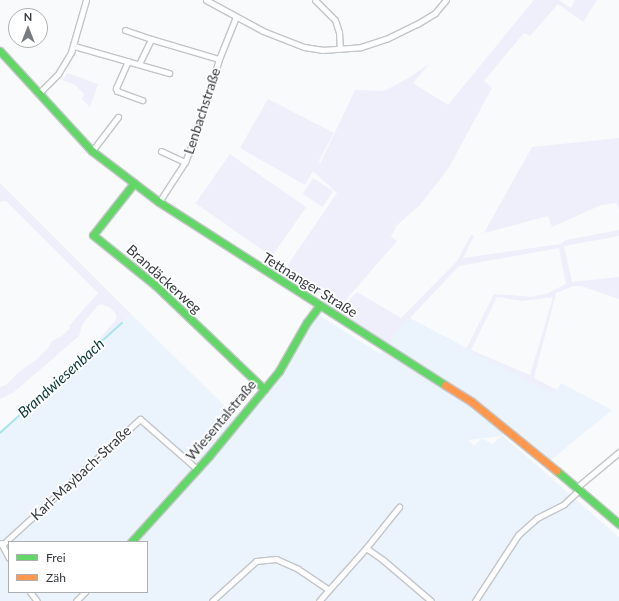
<!DOCTYPE html>
<meta charset="utf-8">
<style>
body{margin:0}
#map{position:relative;width:619px;height:601px;overflow:hidden;background:#f9fafc;font-family:Lato,sans-serif}
div>[style]{position:absolute}
[style*='--x']{left:calc(var(--x)*1px);top:calc(var(--y)*1px);width:calc(var(--w)*1px);rotate:calc(var(--a)*1deg)}
.built>*{inset:0;background:#ebf4fd}
.green>*{inset:0;background:#efeefb;transform-origin:0 0}
.stream>*{height:1.5px;margin:-0.75px;padding:0 0.75px;transform-origin:0.75px;border-radius:0.75px;background:#a6e7ea}
.roads{filter:drop-shadow(1px 0 #c3c5c8) drop-shadow(-1px 0 #c3c5c8) drop-shadow(0 1px #c3c5c8) drop-shadow(0 -1px #c3c5c8)}
.street>*{height:5px;margin:-2.5px;padding:0 2.5px;transform-origin:2.5px;border-radius:2.5px;background:#fefeff}
.fast>*{height:7px;margin:-3.5px;padding:0 3.5px;transform-origin:3.5px;border-radius:3.5px;background:#63d668}
.slow>*{height:7px;margin:-3.5px;padding:0 3.5px;transform-origin:3.5px;border-radius:3.5px;background:#ff974d}
span{translate:-50% -50%;white-space:nowrap;text-align:center;line-height:1.15;-webkit-text-stroke:3.5px #fff;paint-order:stroke}
.street-label{font-size:14px;color:#33383d}
.water-label{font-size:15px;color:#083738;font-style:italic}
.legend{position:absolute;left:8px;top:541px;width:140px;height:52px;box-sizing:border-box;background:#fff;border:1px solid #adafb1;margin:0;padding:5px 7px;list-style:none;font-size:12px;color:#33383d}
.legend li{display:flex;align-items:center;gap:8px;height:20px}
.legend b{width:20px;border:1px solid #adafb1}
.north{position:absolute;left:8px;top:8px;width:40px;height:40px;box-sizing:border-box;background:#fff;border:1px solid #adafb1;border-radius:50%;rotate:0deg;font-size:11px;font-weight:700;line-height:16px;text-align:center;color:#33383d}
.north::after{content:'';display:block;margin:auto;width:14px;height:18px;background:#787c80;clip-path:polygon(50% 0,100% 100%,50% 72%,0 100%)}
</style>
<div id="map">
<div class="built">
<i style="clip-path:polygon(evenodd,131px 314px,241px 422px,317px 314px,380px 354px,408px 317px,554px 394px,561px 383px,612px 410px,550px 461px,506px 426px,502px 435px,619px 537px,619px 601px,0 601px,0 434px,89px 356px,131px 314px,502px 436px,492px 444px,482px 438px,474px 446px,468px 440px,502px 436px,131px 314px,9px 542px,147px 542px,147px 592px,9px 592px,9px 542px)"></i>
</div>
<div class="green">
<i style="clip-path:polygon(534px 0,559px 0,571px 8px,575px 0,597px 0,583px 22px,558px 4px,530px 36px,524px 33px,484px 81px,492px 88px,448px 169px,419px 206px,395px 227px,396px 228px,391px 236px,397px 241px,336px 311px,323px 302px,325px 297px,285px 269px,337px 193px,313px 171px,305px 185px,240px 148px,268px 99px,334px 133px,319px 160px,320px 164px,355px 90px,384px 91px,407px 79px,429px 64px,413px 83px,448px 105px)"></i>
<i style="clip-path:polygon(67px 73px,98px 84px,90px 107px,82px 99px,84px 94px,74px 84px,63px 81px)"></i>
<i style="clip-path:polygon(619px 138px,619px 210px,617px 203px,601px 205px,552px 227px,548px 216px,484px 233px,532px 147px)"></i>
<i style="left:230px;top:154px;width:93px;height:60px;rotate:35deg"></i>
<i style="left:313px;top:178px;width:24px;height:19px;rotate:33deg"></i>
<i style="clip-path:polygon(0 183px,131px 314px,89px 356px,0 434px,0 431px,74px 367px,116px 320px,116px 314px,109px 307px,101px 304px,97px 306px,82px 325px,79px 336px,14px 392px,0 399px,0 387px,6px 385px,18px 373px,36px 360px,48px 348px,52px 341px,62px 336px,70px 328px,69px 326px,98px 293px,6px 201px,0 202px)"></i>
<i style="clip-path:polygon(evenodd,619px 230px,619px 236px,564px 246px,572px 282px,619px 277px,619px 299px,581px 286px,573px 286px,556px 293px,534px 378px,557px 390px,554px 394px,466px 349px,494px 294px,532px 297px,548px 293px,566px 284px,559px 248px,459px 266px,410px 318px,408px 318px,387px 345px,341px 314px,340px 311px,357px 292px,401px 318px,457px 261px,471px 235px,476px 236px,474px 236px,463px 258px,560px 244px,566px 240px,619px 230px,497px 297px,523px 301px,553px 297px,530px 375px,471px 350px,497px 297px)"></i>
</div>
<div class="stream">
<i style="--x:0;--y:433;--w:164;--a:-42"></i>
</div>
<div class="roads">
<div class="street">
<i style="--x:206;--y:0;--w:65;--a:28.5"></i>
<i style="--x:263;--y:31;--w:44;--a:21.3"></i>
<i style="--x:304;--y:47;--w:18;--a:9"></i>
<i style="--x:322;--y:50;--w:39;--a:-4"></i>
<i style="--x:361;--y:47;--w:26;--a:-18"></i>
<i style="--x:386;--y:39;--w:34;--a:-26"></i>
<i style="--x:417;--y:24;--w:21;--a:-31"></i>
<i style="--x:435;--y:13;--w:17;--a:-50"></i>
<i style="--x:315;--y:0;--w:28;--a:45"></i>
<i style="--x:335;--y:20;--w:13;--a:72"></i>
<i style="--x:339;--y:32;--w:17;--a:87"></i>
<i style="--x:125;--y:30;--w:28;--a:19"></i>
<i style="--x:74;--y:46;--w:99;--a:15.9"></i>
<i style="--x:128;--y:61;--w:30;--a:114"></i>
<i style="--x:116;--y:88;--w:3;--a:72"></i>
<i style="--x:117;--y:91;--w:27;--a:20"></i>
<i style="--x:139;--y:64;--w:28;--a:-64"></i>
<i style="--x:151;--y:39;--w:71;--a:16.4"></i>
<i style="--x:38;--y:94;--w:28;--a:-45"></i>
<i style="--x:58;--y:74;--w:26;--a:-59"></i>
<i style="--x:71;--y:52;--w:54;--a:-73.9"></i>
<i style="--x:92;--y:151;--w:43;--a:-52.6"></i>
<i style="--x:161;--y:151;--w:26;--a:25"></i>
<i style="--x:159;--y:202;--w:48;--a:-57"></i>
<i style="--x:185;--y:162;--w:24;--a:-68"></i>
<i style="--x:194;--y:140;--w:85;--a:-72.8"></i>
<i style="--x:219;--y:59;--w:45;--a:-68"></i>
<i style="--x:576;--y:488;--w:56;--a:-39.9"></i>
<i style="--x:1;--y:543;--w:17;--a:62"></i>
<i style="--x:2;--y:545;--w:187;--a:-42.4"></i>
<i style="--x:140;--y:419;--w:76;--a:41.3"></i>
<i style="--x:366;--y:548;--w:53;--a:-51.2"></i>
<i style="--x:30;--y:592;--w:11;--a:52"></i>
<i style="--x:76;--y:601;--w:13;--a:-45"></i>
<i style="--x:212;--y:601;--w:59;--a:-42.3"></i>
<i style="--x:256;--y:561;--w:20;--a:-6"></i>
<i style="--x:276;--y:559;--w:24;--a:24"></i>
<i style="--x:298;--y:569;--w:36;--a:34"></i>
<i style="--x:319;--y:601;--w:71;--a:-48.4"></i>
<i style="--x:366;--y:548;--w:21;--a:35"></i>
<i style="--x:383;--y:560;--w:63;--a:40.5"></i>
<i style="--x:475;--y:601;--w:79;--a:-56.9"></i>
<i style="--x:518;--y:535;--w:25;--a:-42"></i>
<i style="--x:537;--y:518;--w:30;--a:-27"></i>
<i style="--x:564;--y:504;--w:21;--a:-43"></i>
</div>
<div class="fast">
<i style="--x:0;--y:51;--w:136;--a:47.4"></i>
<i style="--x:92;--y:151;--w:84;--a:37.3"></i>
<i style="--x:159;--y:202;--w:340;--a:32.6"></i>
<i style="--x:134;--y:183;--w:66;--a:128.3"></i>
<i style="--x:93;--y:235;--w:80;--a:38.9"></i>
<i style="--x:155;--y:285;--w:151;--a:43.7"></i>
<i style="--x:557;--y:471;--w:82;--a:40.5"></i>
<i style="--x:131;--y:542;--w:116;--a:-47.8"></i>
<i style="--x:209;--y:456;--w:110;--a:-50.5"></i>
<i style="--x:279;--y:371;--w:56;--a:-60.3"></i>
<i style="--x:307;--y:322;--w:20;--a:-53"></i>
</div>
<div class="slow">
<i style="--x:445;--y:385;--w:32;--a:32"></i>
<i style="--x:472;--y:402;--w:109;--a:39.1"></i>
</div>
</div>
<div class="street-label">
<span style="left:202px;top:111px;rotate:-72deg">Lenbachstraße</span>
<span style="left:164px;top:279px;rotate:42deg">Brandäckerweg</span>
<span style="left:310px;top:285px;rotate:32deg">Tettnanger Straße</span>
<span style="left:221px;top:420px;rotate:-50deg">Wiesentalstraße</span>
<span style="left:81px;top:473px;rotate:-43deg">Karl-Maybach-Straße</span>
</div>
<div class="water-label">
<span style="left:61px;top:378px;rotate:-42deg">Brandwiesenbach</span>
</div>
<ul class="legend">
<li><b style="height:5px;background:#63d668"></b>Frei</li>
<li><b style="height:5px;background:#ff974d"></b>Zäh</li>
</ul>
<div class="north">N</div>
</div>
